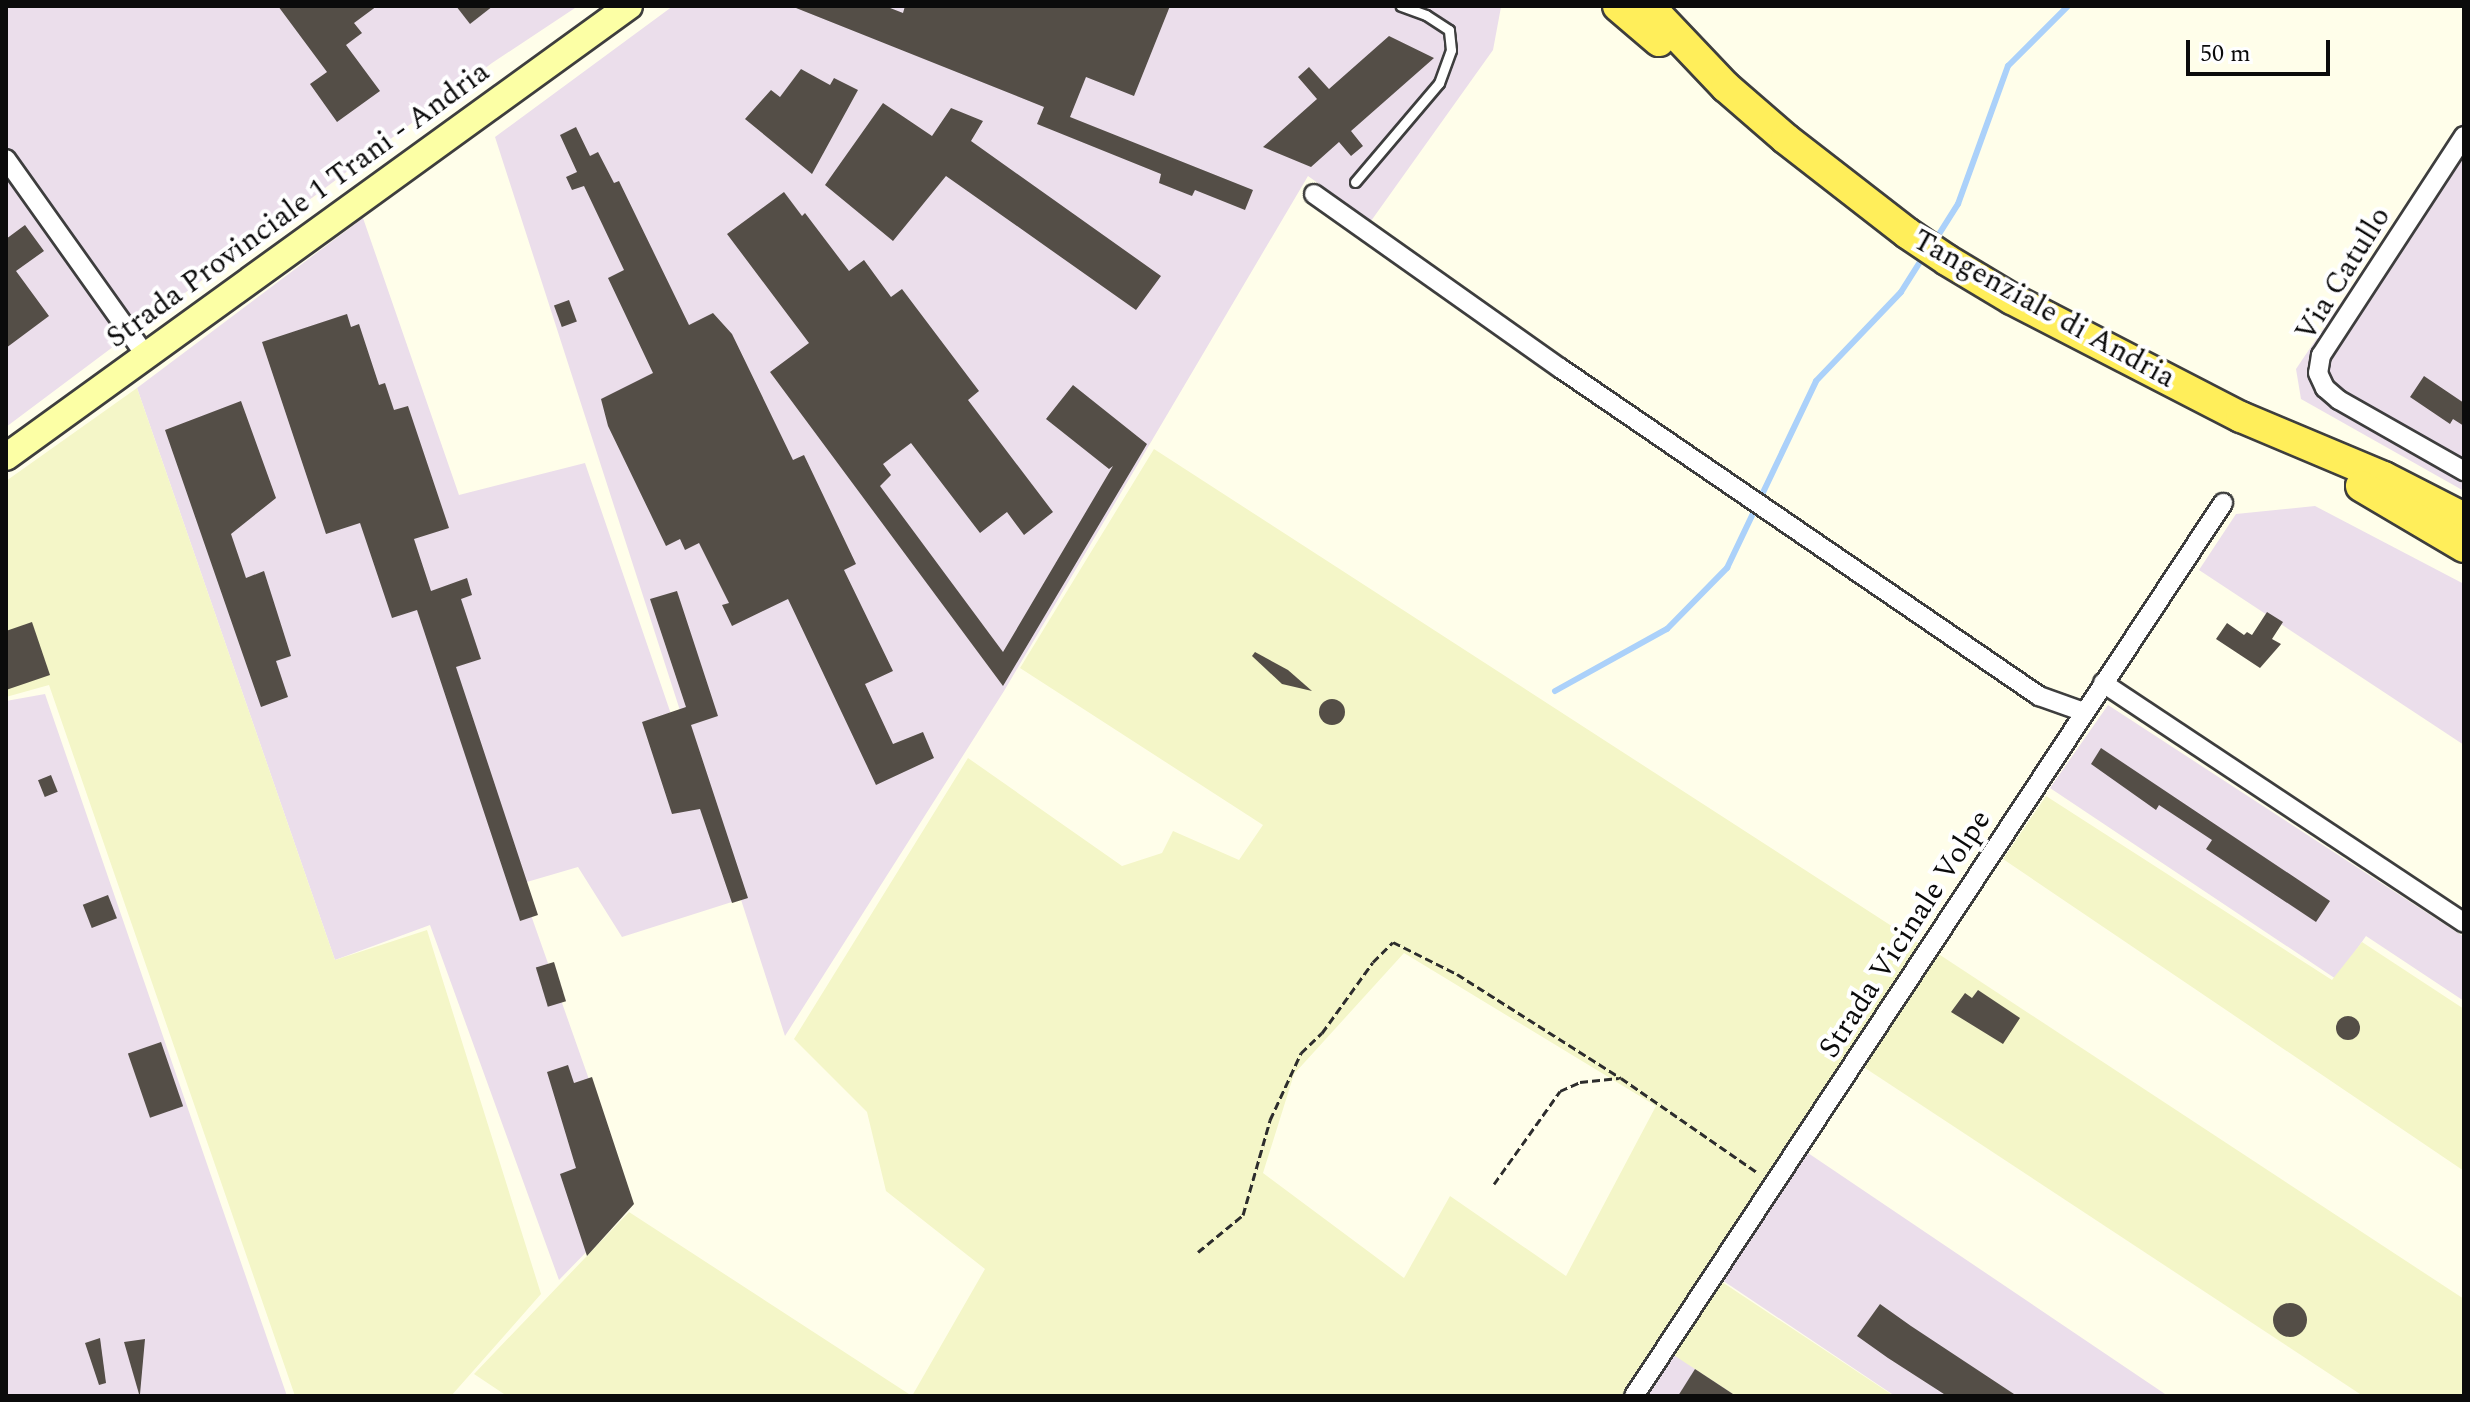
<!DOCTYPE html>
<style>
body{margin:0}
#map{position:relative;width:2470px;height:1402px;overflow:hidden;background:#fffeea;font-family:Spectral,serif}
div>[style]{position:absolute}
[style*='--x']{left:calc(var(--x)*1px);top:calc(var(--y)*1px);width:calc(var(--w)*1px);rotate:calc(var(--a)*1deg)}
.industrial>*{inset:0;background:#ebdeeb}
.farmland>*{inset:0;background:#f4f6c8}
.stream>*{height:6px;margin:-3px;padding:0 3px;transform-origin:3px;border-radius:3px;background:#abd1fa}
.building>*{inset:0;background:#544e47;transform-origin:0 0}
.round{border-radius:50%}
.path>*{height:3px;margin-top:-1.5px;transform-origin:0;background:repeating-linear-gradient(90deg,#2d2d2d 0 8px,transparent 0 12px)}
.roads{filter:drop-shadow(2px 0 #3e3e3e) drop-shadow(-2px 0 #3e3e3e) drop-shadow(0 2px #3e3e3e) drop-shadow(0 -2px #3e3e3e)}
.lane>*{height:9px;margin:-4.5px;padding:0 4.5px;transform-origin:4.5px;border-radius:4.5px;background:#fff}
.street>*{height:18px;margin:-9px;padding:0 9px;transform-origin:9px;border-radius:9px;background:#fff}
.secondary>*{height:26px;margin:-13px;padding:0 13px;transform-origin:13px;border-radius:13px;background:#fcffa5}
.primary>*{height:30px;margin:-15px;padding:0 15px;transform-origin:15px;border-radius:15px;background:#ffee5a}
span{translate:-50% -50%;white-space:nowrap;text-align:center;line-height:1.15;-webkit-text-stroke:8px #fff;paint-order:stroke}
.street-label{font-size:30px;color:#0b0b0b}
.frame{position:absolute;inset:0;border:8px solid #0b0b0b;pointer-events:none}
.scale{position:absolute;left:2186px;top:40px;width:144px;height:36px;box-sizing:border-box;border:4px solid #0b0b0b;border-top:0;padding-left:10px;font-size:24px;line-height:28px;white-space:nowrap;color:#0b0b0b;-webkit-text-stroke:6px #fff;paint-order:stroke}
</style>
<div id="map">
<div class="industrial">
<i style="clip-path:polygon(6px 6px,578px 6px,492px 63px,6px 427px)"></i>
<i style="clip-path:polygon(673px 6px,1501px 7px,1493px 50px,1371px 221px,1308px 176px,1004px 691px,785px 1036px,495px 137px)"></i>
<i style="clip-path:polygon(2464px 120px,2464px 491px,2301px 399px,2296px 369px)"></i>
<i style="clip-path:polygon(363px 218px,459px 495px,585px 463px,735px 901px,622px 937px,578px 867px,520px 884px,633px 1204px,559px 1280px,430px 925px,335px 960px,137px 388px)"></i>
<i style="clip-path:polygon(2315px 506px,2464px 584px,2464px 745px,2199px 570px,2236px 514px)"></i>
<i style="clip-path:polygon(45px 694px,287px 1396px,6px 1396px,6px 701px)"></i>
<i style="clip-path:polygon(2108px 705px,2464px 937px,2464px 1001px,2366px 936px,2336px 979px,2050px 788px)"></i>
<i style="clip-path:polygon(1808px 1153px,2168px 1396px,1895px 1396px,1722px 1280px)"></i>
<i style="clip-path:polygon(1676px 1343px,1757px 1396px,1641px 1396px)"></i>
</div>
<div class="farmland">
<i style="clip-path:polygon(137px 388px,335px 960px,427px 930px,541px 1294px,451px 1396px,295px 1396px,49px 685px,6px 697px,6px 481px)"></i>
<i style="clip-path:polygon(evenodd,1154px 449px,1921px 945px,1623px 1396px,507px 1396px,474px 1374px,629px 1212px,912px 1396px,985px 1269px,886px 1191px,867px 1112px,794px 1039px,968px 758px,1122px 866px,1162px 853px,1173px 831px,1239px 860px,1263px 825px,1020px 668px,1154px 449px,1404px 953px,1656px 1106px,1566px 1276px,1450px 1196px,1404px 1278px,1263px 1173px,1294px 1074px,1404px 953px)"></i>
<i style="clip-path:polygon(2046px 796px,2332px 980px,2362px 942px,2464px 1009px,2464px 1171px,2003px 859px)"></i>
<i style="clip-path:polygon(1937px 953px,2464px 1299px,2464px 1396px,2363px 1396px,1862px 1066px)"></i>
<i style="clip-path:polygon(1719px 1280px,1894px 1396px,1736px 1396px,1669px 1352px)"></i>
</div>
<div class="stream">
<i style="--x:1934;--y:242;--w:45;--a:-57.7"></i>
<i style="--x:1958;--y:204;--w:147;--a:-70.1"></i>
<i style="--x:2008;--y:66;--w:85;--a:-45"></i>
<i style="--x:1555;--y:691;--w:128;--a:-29"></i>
<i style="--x:1667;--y:629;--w:86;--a:-45.5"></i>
<i style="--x:1727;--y:568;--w:207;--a:-64.5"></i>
<i style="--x:1816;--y:381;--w:123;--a:-46.3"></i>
<i style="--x:1901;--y:292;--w:45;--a:-57.7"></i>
</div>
<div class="building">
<i style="clip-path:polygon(278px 6px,377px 6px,354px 23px,362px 33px,346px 45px,380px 91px,337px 122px,310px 84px,327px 72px)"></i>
<i style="clip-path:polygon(456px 6px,493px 6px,470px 24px)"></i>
<i style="clip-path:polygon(791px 6px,885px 6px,903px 13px,905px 6px,1170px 6px,1134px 96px,1086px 77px,1070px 117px,1253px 190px,1245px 210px,1195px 190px,1192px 196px,1159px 183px,1161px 174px,1037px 124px,1044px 107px)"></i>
<i style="clip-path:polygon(1389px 36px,1434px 58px,1351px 131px,1363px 146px,1351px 156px,1339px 142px,1311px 167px,1263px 147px,1317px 99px,1298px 77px,1309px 67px,1329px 89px)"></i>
<i style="clip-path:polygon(801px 69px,830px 85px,834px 78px,858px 90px,812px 174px,745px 119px,771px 90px,780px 97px)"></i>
<i style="clip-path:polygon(883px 103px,932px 136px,951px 108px,983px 121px,971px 141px,1161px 276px,1136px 310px,946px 176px,893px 241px,825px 185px)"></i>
<i style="clip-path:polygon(576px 127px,590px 156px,598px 152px,614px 183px,619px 181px,689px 325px,713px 313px,732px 334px,793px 460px,804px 455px,856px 564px,844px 570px,893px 671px,865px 684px,893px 744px,923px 732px,934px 758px,876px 785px,788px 599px,732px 626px,722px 605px,729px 603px,699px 543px,685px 550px,680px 539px,666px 546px,608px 426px,601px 399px,653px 373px,608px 278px,624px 270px,584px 186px,572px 190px,566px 177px,577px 172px,560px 135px)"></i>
<i style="clip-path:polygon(784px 192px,802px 216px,805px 213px,849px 271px,864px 260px,891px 297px,902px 289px,979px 391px,968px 400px,1053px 512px,1024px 535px,1007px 512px,980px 533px,911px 443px,883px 464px,891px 475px,880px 486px,1003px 652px,1113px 466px,1109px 469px,1046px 419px,1073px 385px,1147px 444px,1003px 686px,770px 372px,809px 343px,727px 234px)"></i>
<i style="clip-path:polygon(25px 225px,44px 251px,16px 271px,49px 316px,6px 348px,6px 239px)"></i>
<i style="left:569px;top:300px;width:23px;height:16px;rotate:70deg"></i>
<i style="clip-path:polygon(347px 314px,351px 327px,359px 324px,379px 385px,385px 383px,394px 410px,408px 406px,449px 528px,414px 539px,431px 591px,467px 578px,472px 595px,461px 599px,481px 659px,456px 667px,538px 915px,520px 921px,417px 610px,392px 618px,360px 523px,326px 534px,262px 342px)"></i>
<i style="clip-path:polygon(2424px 376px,2464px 403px,2464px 426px,2453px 419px,2450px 424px,2410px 397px)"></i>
<i style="clip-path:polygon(241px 401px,276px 498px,231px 534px,246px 578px,264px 571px,291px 656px,276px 661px,288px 697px,261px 707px,165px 430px)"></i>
<i style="clip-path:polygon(677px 591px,718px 716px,691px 725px,748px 898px,732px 903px,700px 809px,672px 814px,642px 722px,686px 707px,650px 599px)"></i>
<i style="clip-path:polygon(2267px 612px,2283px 622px,2272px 639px,2281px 644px,2260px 668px,2216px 639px,2227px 623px,2244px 635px,2247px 632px,2252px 635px)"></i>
<i style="clip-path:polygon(32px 622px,50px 675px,6px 690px,6px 631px)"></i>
<i style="clip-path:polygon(1255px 652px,1288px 670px,1312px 691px,1282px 684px,1252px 656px)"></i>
<i class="round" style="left:1319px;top:699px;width:26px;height:26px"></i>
<i style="clip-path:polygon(2101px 748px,2330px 901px,2316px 922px,2206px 849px,2212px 840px,2159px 805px,2156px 810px,2091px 764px)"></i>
<i style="left:51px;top:775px;width:18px;height:14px;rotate:68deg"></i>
<i style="left:108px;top:895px;width:25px;height:27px;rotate:69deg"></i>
<i style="left:554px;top:962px;width:41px;height:19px;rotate:73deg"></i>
<i style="clip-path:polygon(1978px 990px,2020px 1018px,2003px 1044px,1951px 1012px,1965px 993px,1972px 998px)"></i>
<i class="round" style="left:2336px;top:1016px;width:24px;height:24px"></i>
<i style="left:161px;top:1042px;width:68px;height:35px;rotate:71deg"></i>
<i style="clip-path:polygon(568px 1065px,574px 1083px,592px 1077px,634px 1204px,587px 1256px,560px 1174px,576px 1168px,547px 1072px)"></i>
<i class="round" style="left:2273px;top:1303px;width:34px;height:34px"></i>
<i style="clip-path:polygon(1880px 1304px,1911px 1326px,2017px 1396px,1947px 1396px,1888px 1358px,1857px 1336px)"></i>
<i style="clip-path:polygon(100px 1338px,106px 1383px,99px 1385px,85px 1343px)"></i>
<i style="clip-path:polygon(145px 1339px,140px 1394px,139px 1394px,124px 1342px)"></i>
<i style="clip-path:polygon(1695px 1369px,1736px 1396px,1678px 1396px)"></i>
</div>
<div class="path">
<i style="--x:1494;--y:1184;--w:114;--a:-54.6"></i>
<i style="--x:1560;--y:1091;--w:22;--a:-24"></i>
<i style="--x:1580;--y:1082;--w:39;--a:-6"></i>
<i style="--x:1198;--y:1252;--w:58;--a:-39.4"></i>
<i style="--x:1243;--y:1215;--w:99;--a:-74.1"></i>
<i style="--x:1270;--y:1120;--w:74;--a:-65.2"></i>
<i style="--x:1301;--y:1053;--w:29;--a:-44"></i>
<i style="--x:1322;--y:1033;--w:87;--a:-54.3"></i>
<i style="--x:1373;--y:962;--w:28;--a:-45"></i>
<i style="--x:1393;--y:942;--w:72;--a:26.6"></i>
<i style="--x:1457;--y:974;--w:194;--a:32.4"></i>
<i style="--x:1621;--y:1078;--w:165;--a:34.7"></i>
</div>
<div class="roads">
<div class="lane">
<i style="--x:1355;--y:182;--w:130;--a:-49.7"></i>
<i style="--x:1439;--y:83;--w:35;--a:-70"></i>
<i style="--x:1451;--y:50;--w:20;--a:-96"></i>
<i style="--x:1449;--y:30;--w:27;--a:-147"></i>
<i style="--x:1426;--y:15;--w:27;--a:-160"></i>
</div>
<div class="street">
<i style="--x:2464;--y:136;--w:262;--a:123.1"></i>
<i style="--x:2321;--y:355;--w:18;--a:99"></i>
<i style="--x:2318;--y:373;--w:17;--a:65"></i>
<i style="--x:2325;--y:388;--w:18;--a:41"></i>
<i style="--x:2339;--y:400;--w:144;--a:29.6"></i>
<i style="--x:6;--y:159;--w:242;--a:54.6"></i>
<i style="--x:1314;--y:194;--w:301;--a:35.3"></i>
<i style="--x:1560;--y:368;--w:581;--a:34.4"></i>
<i style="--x:2039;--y:696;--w:48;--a:19.6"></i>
<i style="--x:2103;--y:683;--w:433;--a:33.6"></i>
<i style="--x:1634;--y:1396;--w:1070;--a:-56.59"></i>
</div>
<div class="secondary">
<i style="--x:6;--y:457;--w:769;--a:-35.9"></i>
</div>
<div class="primary">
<i style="--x:1618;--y:6;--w:54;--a:40.5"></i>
<i style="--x:1649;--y:6;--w:112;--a:46.5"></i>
<i style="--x:1726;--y:87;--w:79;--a:40.9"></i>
<i style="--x:1786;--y:139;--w:153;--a:37.8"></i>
<i style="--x:1907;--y:233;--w:48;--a:34"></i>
<i style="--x:1947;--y:260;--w:76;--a:31"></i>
<i style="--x:2012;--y:299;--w:258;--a:27.3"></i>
<i style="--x:2241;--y:417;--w:155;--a:22.8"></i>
<i style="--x:2384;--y:477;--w:90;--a:27.1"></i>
<i style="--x:2361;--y:486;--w:120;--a:30.6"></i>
</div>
</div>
<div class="street-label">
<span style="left:298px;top:205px;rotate:-36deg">Strada Provinciale 1 Trani - Andria</span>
<span style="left:2343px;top:274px;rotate:-58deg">Via Catullo</span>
<span style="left:2044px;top:309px;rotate:29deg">Tangenziale di Andria</span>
<span style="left:1905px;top:934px;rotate:-57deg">Strada Vicinale Volpe</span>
</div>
<div class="frame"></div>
<div class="scale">50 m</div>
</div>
